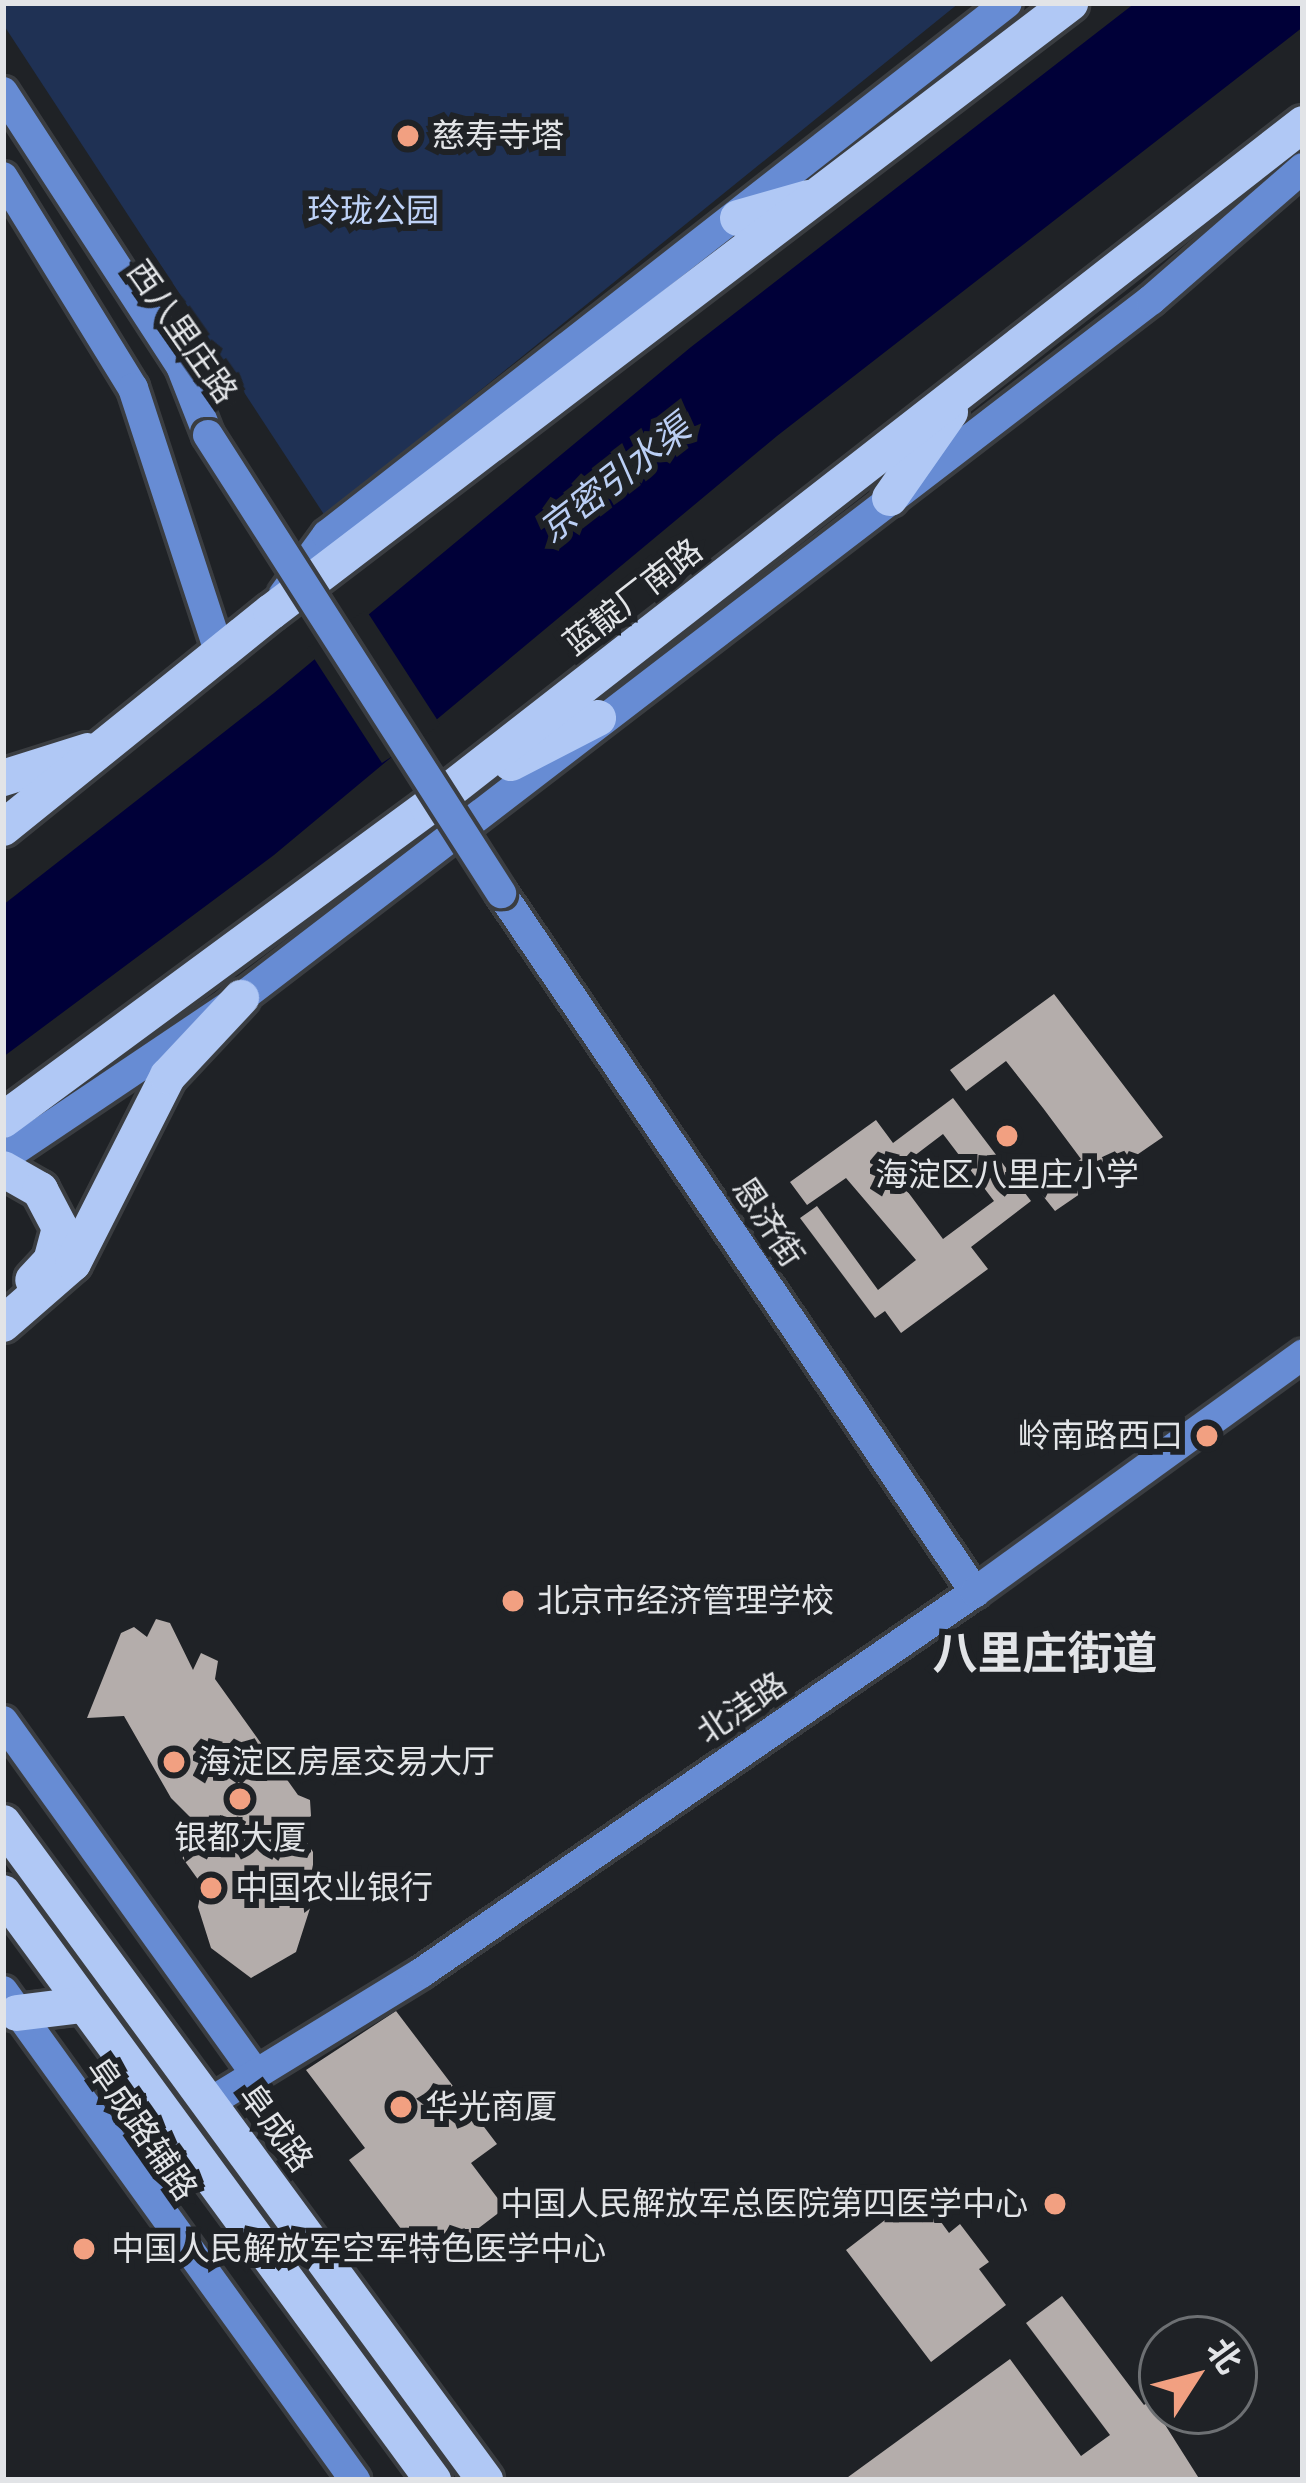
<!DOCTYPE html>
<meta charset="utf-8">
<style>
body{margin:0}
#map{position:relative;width:1306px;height:2483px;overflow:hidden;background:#1f2226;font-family:"Titillium Web","Noto Sans SC",sans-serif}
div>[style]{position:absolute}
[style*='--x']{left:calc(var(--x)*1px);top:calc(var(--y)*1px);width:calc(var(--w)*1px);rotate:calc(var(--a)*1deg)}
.green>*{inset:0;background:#1f3154}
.water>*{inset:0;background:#000038}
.pier>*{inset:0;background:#1f2226;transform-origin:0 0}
.building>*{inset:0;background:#b4adab}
.roads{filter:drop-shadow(3px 0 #3a3d41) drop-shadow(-3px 0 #3a3d41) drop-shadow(0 3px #3a3d41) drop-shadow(0 -3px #3a3d41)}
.secondary>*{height:30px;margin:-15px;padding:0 15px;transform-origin:15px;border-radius:15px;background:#678cd4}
.highway>*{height:36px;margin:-18px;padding:0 18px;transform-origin:18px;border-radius:18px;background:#b0c8f5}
.bridges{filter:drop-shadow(3px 0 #3a3d41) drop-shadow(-3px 0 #3a3d41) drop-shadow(0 3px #3a3d41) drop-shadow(0 -3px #3a3d41)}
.secondary-bridge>*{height:30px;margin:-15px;padding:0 15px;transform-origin:15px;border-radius:15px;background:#678cd4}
.dots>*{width:33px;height:33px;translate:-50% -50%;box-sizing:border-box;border:6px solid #1f2226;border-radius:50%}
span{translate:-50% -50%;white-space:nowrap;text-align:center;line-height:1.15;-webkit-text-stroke:12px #1f2226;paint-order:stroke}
.poi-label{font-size:33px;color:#e2e4e7}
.left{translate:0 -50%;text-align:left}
.right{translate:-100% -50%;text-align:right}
.park-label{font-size:33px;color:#bed2f7}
.street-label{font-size:33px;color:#e2e4e7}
.water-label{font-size:36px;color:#bbcff5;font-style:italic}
.district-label{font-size:45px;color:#e2e4e7;font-weight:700}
.frame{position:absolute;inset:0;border:6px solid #e2e4e7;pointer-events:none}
.north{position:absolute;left:1138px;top:2315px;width:120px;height:120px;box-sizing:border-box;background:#1f2226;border:3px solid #6d7073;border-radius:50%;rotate:54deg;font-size:33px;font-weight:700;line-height:48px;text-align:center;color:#e2e4e7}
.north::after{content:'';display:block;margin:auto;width:42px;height:54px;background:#f2a081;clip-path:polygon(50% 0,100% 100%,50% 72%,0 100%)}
</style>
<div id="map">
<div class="green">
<i style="clip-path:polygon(3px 3px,959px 3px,325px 516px,3px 24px)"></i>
</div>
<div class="water">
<i style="clip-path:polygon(1135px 3px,1303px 3px,1303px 27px,777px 436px,274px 855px,3px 1057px,3px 905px,274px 693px,691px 347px)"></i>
</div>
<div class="pier">
<i style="left:366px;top:610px;width:137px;height:70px;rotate:57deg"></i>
</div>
<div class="building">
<i style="clip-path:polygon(1054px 994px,1163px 1137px,1055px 1211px,1039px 1191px,1081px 1159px,1043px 1108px,1006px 1061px,966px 1091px,950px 1070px)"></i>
<i style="clip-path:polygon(evenodd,953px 1098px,1031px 1201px,971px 1247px,988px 1269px,901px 1333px,885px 1311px,875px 1318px,800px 1218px,817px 1206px,878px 1290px,916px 1260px,846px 1178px,807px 1205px,790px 1182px,876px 1120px,893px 1143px,953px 1098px,943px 1134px,994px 1201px,943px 1239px,893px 1172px,943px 1134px)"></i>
<i style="clip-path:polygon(156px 1619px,170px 1623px,193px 1670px,201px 1653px,218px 1661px,215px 1679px,298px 1795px,310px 1800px,311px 1816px,297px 1828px,313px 1852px,313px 1899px,296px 1952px,251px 1978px,211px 1948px,198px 1907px,202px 1885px,176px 1849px,202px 1829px,171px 1798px,124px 1716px,87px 1718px,121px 1633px,134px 1627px,147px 1637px)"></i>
<i style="clip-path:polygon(396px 2011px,497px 2144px,471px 2163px,505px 2208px,429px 2266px,349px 2160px,365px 2148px,306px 2070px)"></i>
<i style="clip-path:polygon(920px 2193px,949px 2233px,960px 2224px,989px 2262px,979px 2269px,1006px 2305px,931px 2362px,846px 2250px)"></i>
<i style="clip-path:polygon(1062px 2296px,1144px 2405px,1150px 2401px,1200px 2480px,844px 2480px,1010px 2359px,1081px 2456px,1110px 2435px,1026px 2323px)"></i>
</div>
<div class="roads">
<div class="secondary">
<i style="--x:3;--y:92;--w:327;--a:57"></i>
<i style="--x:181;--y:366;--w:74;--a:68.6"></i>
<i style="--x:3;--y:177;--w:248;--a:58.4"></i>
<i style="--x:133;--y:388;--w:280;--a:71.9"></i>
<i style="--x:284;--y:594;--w:73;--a:-53.9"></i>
<i style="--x:327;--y:535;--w:863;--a:-38.04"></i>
<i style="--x:501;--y:893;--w:845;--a:55.86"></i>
<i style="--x:3;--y:1158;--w:287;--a:-33.9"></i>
<i style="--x:241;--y:998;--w:1147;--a:-37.49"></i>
<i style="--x:1151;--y:300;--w:201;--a:-41"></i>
<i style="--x:3;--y:1721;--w:432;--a:54.4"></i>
<i style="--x:3;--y:1991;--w:603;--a:54.25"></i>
<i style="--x:209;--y:2103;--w:249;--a:-31.5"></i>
<i style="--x:421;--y:1973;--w:672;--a:-34.52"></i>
<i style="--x:975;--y:1592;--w:405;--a:-35.9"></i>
</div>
<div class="highway">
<i style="--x:738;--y:218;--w:73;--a:-15.9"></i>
<i style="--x:890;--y:498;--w:105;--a:-55.1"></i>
<i style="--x:511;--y:763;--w:98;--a:-27.3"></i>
<i style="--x:3;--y:778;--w:89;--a:-17.6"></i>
<i style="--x:3;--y:828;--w:344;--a:-38.9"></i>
<i style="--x:271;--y:612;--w:1005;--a:-37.31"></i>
<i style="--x:3;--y:1120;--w:528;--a:-36.37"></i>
<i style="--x:428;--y:807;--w:1110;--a:-37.97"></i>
<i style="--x:3;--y:1169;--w:43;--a:29.6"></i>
<i style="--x:40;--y:1190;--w:43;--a:62.2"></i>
<i style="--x:60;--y:1228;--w:34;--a:105"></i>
<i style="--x:51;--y:1261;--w:26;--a:133"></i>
<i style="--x:3;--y:1324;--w:93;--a:-41.1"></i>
<i style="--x:73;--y:1263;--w:210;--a:-63.1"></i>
<i style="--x:168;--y:1076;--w:107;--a:-46.9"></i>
<i style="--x:3;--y:1823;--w:815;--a:53.73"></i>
<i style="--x:3;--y:1893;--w:728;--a:53.78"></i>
<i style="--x:17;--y:2013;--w:64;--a:-7.1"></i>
</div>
</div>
<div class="bridges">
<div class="secondary-bridge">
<i style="--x:208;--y:435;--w:544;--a:57.39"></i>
</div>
</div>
<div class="dots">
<i style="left:408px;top:136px;background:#f2a081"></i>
<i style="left:1007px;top:1136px;background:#f2a081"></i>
<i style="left:1207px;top:1436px;background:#f2a081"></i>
<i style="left:513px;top:1601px;background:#f2a081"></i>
<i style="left:174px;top:1762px;background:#f2a081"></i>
<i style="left:240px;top:1799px;background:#f2a081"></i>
<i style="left:211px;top:1888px;background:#f2a081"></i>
<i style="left:401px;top:2107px;background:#f2a081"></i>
<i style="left:1055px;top:2204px;background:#f2a081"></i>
<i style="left:84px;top:2249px;background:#f2a081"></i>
</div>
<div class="poi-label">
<span class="left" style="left:432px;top:136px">慈寿寺塔</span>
<span style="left:1007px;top:1175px">海淀区八里庄小学</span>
<span class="right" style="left:1183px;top:1436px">岭南路西口</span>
<span class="left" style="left:537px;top:1601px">北京市经济管理学校</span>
<span class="left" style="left:198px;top:1762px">海淀区房屋交易大厅</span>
<span style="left:240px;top:1838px">银都大厦</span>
<span class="left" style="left:235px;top:1888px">中国农业银行</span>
<span class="left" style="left:425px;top:2107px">华光商厦</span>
<span class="right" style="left:1028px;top:2204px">中国人民解放军总医院第四医学中心</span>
<span class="left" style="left:111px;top:2249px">中国人民解放军空军特色医学中心</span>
</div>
<div class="park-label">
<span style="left:373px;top:211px">玲珑公园</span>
</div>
<div class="street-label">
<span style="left:182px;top:332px;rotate:55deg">西八里庄路</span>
<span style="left:633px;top:597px;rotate:-38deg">蓝靛厂南路</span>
<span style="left:768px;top:1222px;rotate:56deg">恩济街</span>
<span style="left:742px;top:1708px;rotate:-34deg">北洼路</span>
<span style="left:276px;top:2128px;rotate:54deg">阜成路</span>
<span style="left:142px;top:2129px;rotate:55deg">阜成路辅路</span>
</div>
<div class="water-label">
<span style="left:614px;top:478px;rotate:-38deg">京密引水渠</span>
</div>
<div class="district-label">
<span style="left:1045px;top:1653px">八里庄街道</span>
</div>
<div class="frame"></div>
<div class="north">北</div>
</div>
